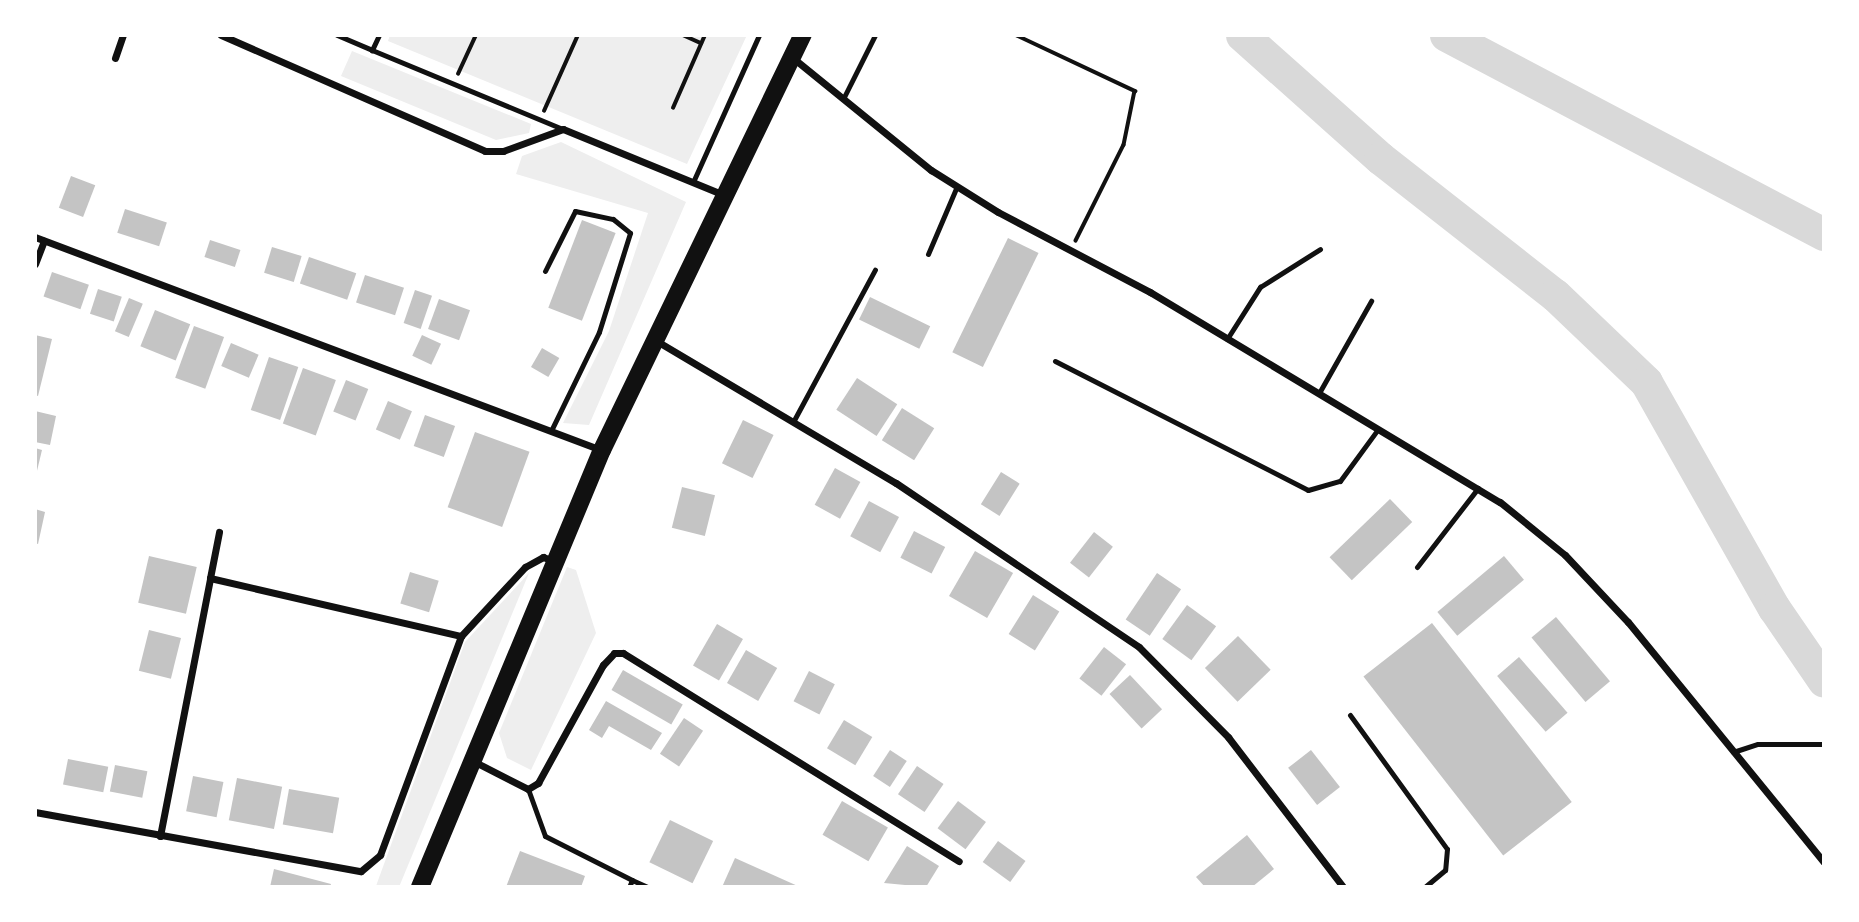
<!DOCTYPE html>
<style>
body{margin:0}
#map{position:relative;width:1859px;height:922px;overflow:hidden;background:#fff;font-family:"Titillium Web",sans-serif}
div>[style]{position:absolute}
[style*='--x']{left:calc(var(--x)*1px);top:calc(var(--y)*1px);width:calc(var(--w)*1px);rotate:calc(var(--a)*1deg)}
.green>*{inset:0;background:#eee}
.river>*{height:33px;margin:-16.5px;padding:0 16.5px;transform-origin:16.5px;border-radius:16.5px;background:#d9d9d9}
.building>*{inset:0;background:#c4c4c4;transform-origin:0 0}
.path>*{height:3.5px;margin:-1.75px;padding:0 1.75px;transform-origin:1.75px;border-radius:1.75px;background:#111}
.service>*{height:5px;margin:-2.5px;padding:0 2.5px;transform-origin:2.5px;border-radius:2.5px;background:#111}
.minor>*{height:7px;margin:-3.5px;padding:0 3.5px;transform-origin:3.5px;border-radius:3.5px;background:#111}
.primary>*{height:18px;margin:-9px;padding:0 9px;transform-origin:9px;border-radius:9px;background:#111}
span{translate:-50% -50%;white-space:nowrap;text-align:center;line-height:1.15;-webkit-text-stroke:7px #fff;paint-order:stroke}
.frame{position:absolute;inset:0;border:37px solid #fff;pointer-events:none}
</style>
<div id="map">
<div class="green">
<i style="clip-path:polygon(390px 35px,747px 35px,687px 164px,388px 41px)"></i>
<i style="clip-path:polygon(352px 51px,531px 124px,529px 133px,496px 140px,341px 76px)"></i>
<i style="clip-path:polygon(561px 142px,686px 202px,589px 425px,563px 423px,609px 331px,648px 213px,516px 174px,522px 156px)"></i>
<i style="clip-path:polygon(567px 567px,576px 570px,596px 633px,531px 770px,507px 758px,499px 733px)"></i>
<i style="clip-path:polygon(529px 573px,399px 887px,376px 886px,465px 642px)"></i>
</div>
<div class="river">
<i style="--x:1242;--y:35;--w:185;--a:41.7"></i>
<i style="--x:1380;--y:158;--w:222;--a:38.1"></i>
<i style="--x:1555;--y:295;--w:126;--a:43.7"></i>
<i style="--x:1646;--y:382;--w:260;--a:60.5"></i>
<i style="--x:1774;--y:608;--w:88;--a:55.6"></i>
<i style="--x:1446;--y:35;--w:427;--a:27.8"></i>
</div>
<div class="building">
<i style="left:71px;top:176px;width:26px;height:34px;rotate:21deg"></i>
<i style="left:125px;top:209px;width:44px;height:25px;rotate:18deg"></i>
<i style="left:582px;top:220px;width:36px;height:94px;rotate:21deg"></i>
<i style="left:1008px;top:238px;width:34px;height:127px;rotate:26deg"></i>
<i style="left:210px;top:240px;width:32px;height:18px;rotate:18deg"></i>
<i style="left:272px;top:247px;width:31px;height:27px;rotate:17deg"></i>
<i style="left:309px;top:257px;width:50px;height:28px;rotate:19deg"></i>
<i style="left:52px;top:272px;width:39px;height:26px;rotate:19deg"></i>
<i style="left:365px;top:275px;width:41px;height:29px;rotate:18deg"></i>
<i style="left:98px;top:289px;width:25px;height:26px;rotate:18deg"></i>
<i style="left:415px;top:290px;width:18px;height:35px;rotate:19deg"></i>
<i style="left:870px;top:297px;width:67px;height:25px;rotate:26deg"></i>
<i style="left:129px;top:298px;width:15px;height:36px;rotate:23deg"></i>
<i style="left:439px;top:299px;width:33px;height:32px;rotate:20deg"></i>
<i style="left:155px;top:310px;width:38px;height:39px;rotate:22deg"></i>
<i style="left:194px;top:326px;width:32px;height:55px;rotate:20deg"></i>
<i style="clip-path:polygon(35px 335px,52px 339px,38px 396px,35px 395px)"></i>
<i style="left:422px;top:335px;width:21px;height:23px;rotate:25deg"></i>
<i style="left:231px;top:343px;width:30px;height:25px;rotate:23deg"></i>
<i style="left:542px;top:348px;width:20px;height:22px;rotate:30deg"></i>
<i style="left:269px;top:357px;width:31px;height:56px;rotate:19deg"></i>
<i style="left:303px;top:368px;width:35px;height:59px;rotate:20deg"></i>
<i style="left:857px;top:378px;width:48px;height:38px;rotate:33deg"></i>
<i style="left:346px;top:380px;width:24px;height:34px;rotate:22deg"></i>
<i style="left:388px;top:401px;width:26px;height:31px;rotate:23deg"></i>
<i style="left:902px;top:408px;width:38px;height:38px;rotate:32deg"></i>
<i style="clip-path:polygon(35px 411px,56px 416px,50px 445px,35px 442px)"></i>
<i style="left:425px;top:415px;width:32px;height:33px;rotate:20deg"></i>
<i style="left:743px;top:420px;width:34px;height:48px;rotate:26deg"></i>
<i style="left:475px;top:432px;width:58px;height:80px;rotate:20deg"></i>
<i style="clip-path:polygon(35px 448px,42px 450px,36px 475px,35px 475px)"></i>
<i style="left:835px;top:468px;width:29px;height:42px;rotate:29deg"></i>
<i style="left:1001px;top:472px;width:22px;height:38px;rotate:32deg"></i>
<i style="left:682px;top:487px;width:34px;height:42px;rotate:14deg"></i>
<i style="left:1390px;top:499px;width:32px;height:84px;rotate:46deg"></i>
<i style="left:869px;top:501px;width:34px;height:40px;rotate:28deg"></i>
<i style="clip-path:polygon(35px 509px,45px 512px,38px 544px,35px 543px)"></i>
<i style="left:914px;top:531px;width:35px;height:30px;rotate:27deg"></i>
<i style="left:1094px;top:532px;width:24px;height:39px;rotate:38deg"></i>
<i style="left:975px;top:551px;width:44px;height:52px;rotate:30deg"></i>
<i style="left:149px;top:556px;width:49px;height:48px;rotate:13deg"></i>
<i style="left:1504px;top:556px;width:31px;height:87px;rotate:50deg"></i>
<i style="left:410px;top:572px;width:30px;height:33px;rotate:17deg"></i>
<i style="left:1157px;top:573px;width:29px;height:56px;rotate:34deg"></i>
<i style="left:1033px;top:595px;width:31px;height:46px;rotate:32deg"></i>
<i style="left:1187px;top:605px;width:36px;height:42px;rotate:36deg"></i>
<i style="left:1556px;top:617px;width:84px;height:32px;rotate:50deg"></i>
<i style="left:1432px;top:623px;width:227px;height:87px;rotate:52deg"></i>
<i style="left:717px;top:624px;width:30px;height:48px;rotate:30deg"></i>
<i style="left:149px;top:630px;width:33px;height:42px;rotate:14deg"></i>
<i style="left:1238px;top:636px;width:47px;height:46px;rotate:46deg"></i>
<i style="left:1104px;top:647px;width:28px;height:40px;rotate:38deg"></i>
<i style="left:746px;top:650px;width:36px;height:38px;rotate:30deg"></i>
<i style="left:1519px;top:657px;width:74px;height:29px;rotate:49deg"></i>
<i style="left:623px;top:670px;width:69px;height:23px;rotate:30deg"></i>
<i style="left:809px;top:671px;width:29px;height:34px;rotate:27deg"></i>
<i style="left:1130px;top:675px;width:47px;height:28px;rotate:47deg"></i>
<i style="clip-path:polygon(606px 701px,662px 733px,651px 750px,609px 726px,602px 738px,589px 730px)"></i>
<i style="left:684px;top:718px;width:23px;height:43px;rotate:34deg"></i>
<i style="left:844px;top:720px;width:33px;height:33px;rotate:31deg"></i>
<i style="left:890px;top:750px;width:20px;height:31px;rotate:33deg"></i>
<i style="left:1311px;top:750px;width:47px;height:29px;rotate:52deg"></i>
<i style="left:68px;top:759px;width:41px;height:26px;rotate:11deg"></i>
<i style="left:115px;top:765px;width:33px;height:27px;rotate:11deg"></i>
<i style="left:917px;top:766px;width:32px;height:34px;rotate:34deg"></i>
<i style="left:193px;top:776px;width:31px;height:36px;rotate:11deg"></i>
<i style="left:237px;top:778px;width:46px;height:43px;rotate:11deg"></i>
<i style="left:289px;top:789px;width:51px;height:36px;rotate:10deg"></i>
<i style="left:842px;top:801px;width:53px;height:39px;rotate:30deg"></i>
<i style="left:958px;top:801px;width:35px;height:34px;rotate:37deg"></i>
<i style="left:670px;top:820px;width:48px;height:47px;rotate:26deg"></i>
<i style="clip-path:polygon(1247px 835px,1274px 869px,1252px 887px,1205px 887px,1196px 877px)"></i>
<i style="left:998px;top:841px;width:34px;height:26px;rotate:36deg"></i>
<i style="clip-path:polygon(907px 846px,939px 866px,926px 887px,884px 883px)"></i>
<i style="clip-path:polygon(520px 851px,585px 876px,581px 887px,506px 887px)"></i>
<i style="clip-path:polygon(735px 858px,800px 887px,722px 887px)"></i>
<i style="clip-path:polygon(274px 869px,331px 884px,330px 887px,270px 887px)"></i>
</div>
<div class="path">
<i style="--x:683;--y:35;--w:20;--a:24"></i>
<i style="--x:1016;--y:35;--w:132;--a:25.2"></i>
<i style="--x:1135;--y:91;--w:55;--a:101.5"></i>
<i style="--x:1124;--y:145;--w:107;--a:116.6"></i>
<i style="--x:458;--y:74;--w:43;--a:-65.2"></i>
<i style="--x:673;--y:108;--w:80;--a:-66.3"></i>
<i style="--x:544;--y:111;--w:83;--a:-65.9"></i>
</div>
<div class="service">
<i style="--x:337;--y:35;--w:38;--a:23"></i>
<i style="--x:379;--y:35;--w:17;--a:115"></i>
<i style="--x:372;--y:50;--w:207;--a:22.5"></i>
<i style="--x:843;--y:99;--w:72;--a:-63.4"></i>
<i style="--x:693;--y:182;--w:161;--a:-65.8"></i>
<i style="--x:928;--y:254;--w:74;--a:-66.9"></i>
<i style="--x:545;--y:271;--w:67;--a:-63.4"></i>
<i style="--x:575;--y:211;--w:39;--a:12"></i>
<i style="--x:613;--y:219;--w:22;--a:39"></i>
<i style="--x:630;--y:233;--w:104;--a:107.4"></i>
<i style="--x:599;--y:332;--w:110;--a:115.9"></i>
<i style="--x:1227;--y:339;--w:62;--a:-57.6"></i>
<i style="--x:1260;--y:287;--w:71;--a:-32.3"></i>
<i style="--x:1055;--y:361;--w:284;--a:27"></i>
<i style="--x:1308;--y:490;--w:33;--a:-16"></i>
<i style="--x:1340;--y:481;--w:64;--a:-53.8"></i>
<i style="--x:1319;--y:393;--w:106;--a:-60.5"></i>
<i style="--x:793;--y:422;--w:173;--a:-61.7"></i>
<i style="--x:1417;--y:567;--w:100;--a:-52.3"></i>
<i style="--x:1350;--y:715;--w:165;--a:54.1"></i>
<i style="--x:1447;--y:849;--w:21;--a:95"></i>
<i style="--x:1445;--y:870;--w:26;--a:140"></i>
<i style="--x:1733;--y:752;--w:26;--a:-18"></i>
<i style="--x:1758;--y:744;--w:66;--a:0"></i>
<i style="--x:528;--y:789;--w:50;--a:70.1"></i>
<i style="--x:545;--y:836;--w:97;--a:26.8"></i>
<i style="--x:632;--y:880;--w:8;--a:113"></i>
<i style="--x:632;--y:880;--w:17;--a:24"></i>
</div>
<div class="minor">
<i style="--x:221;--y:35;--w:288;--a:23.7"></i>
<i style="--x:485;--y:151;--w:18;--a:0"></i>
<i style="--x:503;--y:151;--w:64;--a:-20.1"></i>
<i style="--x:563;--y:129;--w:174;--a:22.3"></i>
<i style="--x:115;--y:58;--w:24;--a:-71"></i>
<i style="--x:793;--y:58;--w:178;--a:39.1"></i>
<i style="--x:931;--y:170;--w:79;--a:32.1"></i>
<i style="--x:998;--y:212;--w:172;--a:27.8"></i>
<i style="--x:1150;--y:292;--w:408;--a:31"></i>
<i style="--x:1500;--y:502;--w:84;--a:39.2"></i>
<i style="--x:1565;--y:555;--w:92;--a:46.8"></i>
<i style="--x:1628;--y:622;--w:310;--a:50.8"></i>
<i style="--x:35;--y:237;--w:605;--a:20.62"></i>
<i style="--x:35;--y:264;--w:25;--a:-69"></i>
<i style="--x:655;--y:340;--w:280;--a:30.7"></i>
<i style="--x:896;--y:483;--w:293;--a:34"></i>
<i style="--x:1139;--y:647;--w:127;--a:45.3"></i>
<i style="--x:1228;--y:737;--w:189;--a:52.5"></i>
<i style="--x:210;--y:578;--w:47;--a:-78.9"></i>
<i style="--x:473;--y:761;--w:62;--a:27"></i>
<i style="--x:528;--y:789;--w:12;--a:-31"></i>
<i style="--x:538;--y:783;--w:135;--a:-61.2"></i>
<i style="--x:603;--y:665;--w:16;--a:-47"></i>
<i style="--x:614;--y:653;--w:9;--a:0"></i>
<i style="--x:623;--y:653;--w:395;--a:31.8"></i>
<i style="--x:35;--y:812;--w:331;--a:10.3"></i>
<i style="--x:361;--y:871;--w:25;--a:-40"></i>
<i style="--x:380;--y:855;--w:233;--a:-69.7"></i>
<i style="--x:461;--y:636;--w:94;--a:-47.2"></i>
<i style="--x:525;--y:567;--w:21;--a:-29"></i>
<i style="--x:543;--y:557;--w:12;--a:20"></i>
<i style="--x:160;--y:836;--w:263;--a:-79"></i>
<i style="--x:210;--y:578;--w:258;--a:13"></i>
</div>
<div class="primary">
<i style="--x:420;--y:887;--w:473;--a:-67.4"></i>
<i style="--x:602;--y:450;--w:461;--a:-64.2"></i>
</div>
<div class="frame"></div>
</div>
